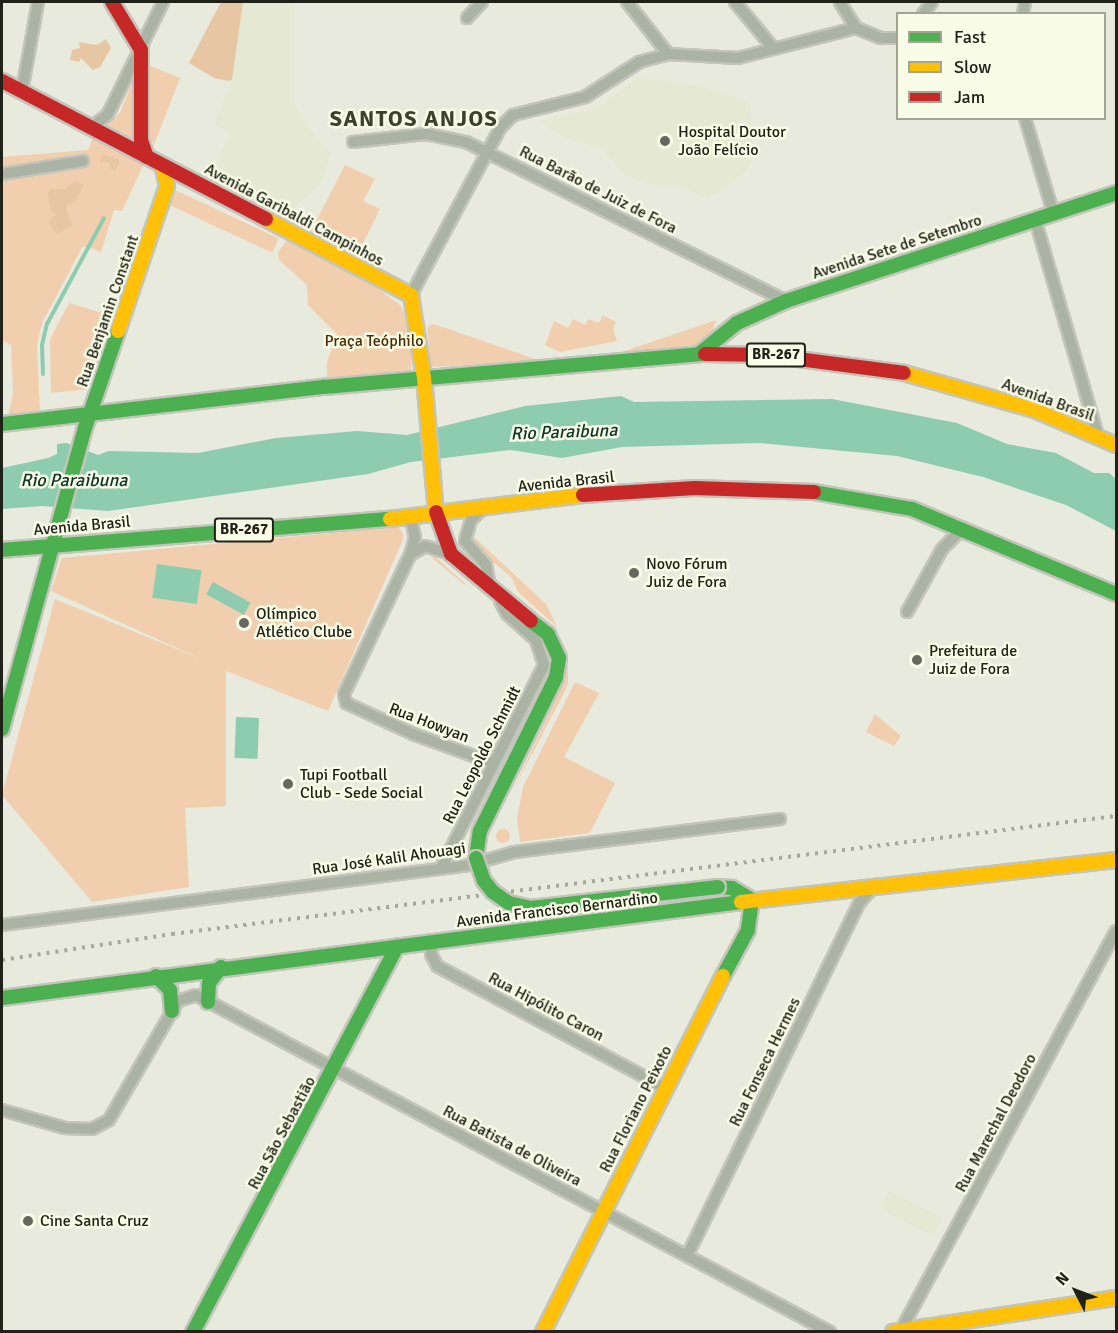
<!DOCTYPE html>
<meta charset="utf-8">
<style>
body{margin:0}
#map{position:relative;width:1118px;height:1333px;overflow:hidden;background:#e8eade;font-family:Signika,sans-serif}
div>[style]{position:absolute}
[style*='--x']{left:calc(var(--x)*1px);top:calc(var(--y)*1px);width:calc(var(--w)*1px);rotate:calc(var(--a)*1deg)}
.built>*{inset:0;background:#e5e8d2;transform-origin:0 0}
.green>*{inset:0;background:#f1cfae;transform-origin:0 0}
.round{border-radius:50%}
.forest>*{inset:0;background:#e7c6a4}
.water>*{inset:0;background:#8eccb0;transform-origin:0 0}
.stream>*{height:4px;margin:-2px;padding:0 2px;transform-origin:2px;border-radius:2px;background:#8eccb0}
.roads{filter:drop-shadow(2px 0 #c3c5bb) drop-shadow(-2px 0 #c3c5bb) drop-shadow(0 2px #c3c5bb) drop-shadow(0 -2px #c3c5bb)}
.street>*{height:10px;margin:-5px;padding:0 5px;transform-origin:5px;border-radius:5px;background:#aab3a4}
.fast>*{height:14px;margin:-7px;padding:0 7px;transform-origin:7px;border-radius:7px;background:#4caf50}
.slow>*{height:14px;margin:-7px;padding:0 7px;transform-origin:7px;border-radius:7px;background:#ffc107}
.jam>*{height:14px;margin:-7px;padding:0 7px;transform-origin:7px;border-radius:7px;background:#c62828}
.rail>*{height:4px;margin-top:-2px;transform-origin:0;background:repeating-linear-gradient(90deg,#a4a99e 0 3px,transparent 0 9px)}
.bridges{filter:drop-shadow(2px 0 #c3c5bb) drop-shadow(-2px 0 #c3c5bb) drop-shadow(0 2px #c3c5bb) drop-shadow(0 -2px #c3c5bb)}
.fast-bridge>*{height:14px;margin:-7px;padding:0 7px;transform-origin:7px;border-radius:7px;background:#4caf50}
.dots>*{width:16px;height:16px;translate:-50% -50%;box-sizing:border-box;border:3px solid #f9fce6;border-radius:50%}
span{translate:-50% -50%;white-space:nowrap;text-align:center;line-height:1.15;-webkit-text-stroke:5px #f9fce6;paint-order:stroke}
.shield-label span{padding:2px 4px;background:#f9fce6;border:2px solid;border-radius:4px;-webkit-text-stroke-width:0}
.shield-label{font-size:15px;color:#202119;font-weight:700}
.poi-label{font-size:16px;color:#202119}
.left{translate:0 -50%;text-align:left}
.street-label{font-size:16px;color:#202119}
.park-label{font-size:16px;color:#522a00}
.water-label{font-size:18px;color:#0e3628;font-style:italic}
.district-label{font-size:22px;color:#3e402e;font-weight:700;letter-spacing:1.5px}
.frame{position:absolute;inset:0;border:3px solid #202119;pointer-events:none}
.legend{position:absolute;left:896px;top:12px;width:210px;height:108px;box-sizing:border-box;background:#f9fce6;border:2px solid #a2a494;margin:0;padding:8px 10px;list-style:none;font-size:18px;color:#202119}
.legend li{display:flex;align-items:center;gap:12px;height:30px}
.legend b{width:30px;border:2px solid #a2a494}
.north{position:absolute;left:1046px;top:1261px;width:60px;height:60px;-webkit-text-stroke:4px #f9fce6;paint-order:stroke;rotate:312deg;font-size:16px;font-weight:700;line-height:24px;text-align:center;color:#202119}
.north::after{content:'';display:block;margin:auto;width:21px;height:27px;background:#202119;clip-path:polygon(50% 0,100% 100%,50% 72%,0 100%)}
</style>
<div id="map">
<div class="built">
<i style="clip-path:polygon(243px 2px,294px 2px,294px 103px,315px 137px,331px 153px,320px 185px,281px 219px,209px 182px,230px 133px,214px 124px,232px 80px)"></i>
<i style="clip-path:polygon(638px 77px,700px 86px,750px 102px,752px 161px,741px 176px,709px 199px,676px 185px,656px 187px,623px 174px,603px 149px,556px 134px,541px 120px,598px 108px)"></i>
<i style="left:889px;top:1191px;width:60px;height:20px;rotate:27deg"></i>
</div>
<div class="green">
<i style="clip-path:polygon(146px 64px,180px 78px,154px 145px,148px 136px)"></i>
<i style="clip-path:polygon(134px 78px,135px 142px,106px 127px,121px 111px)"></i>
<i style="clip-path:polygon(93px 138px,144px 164px,122px 211px,114px 210px,101px 252px,83px 246px,42px 323px,37px 345px,40px 415px,8px 417px,13px 393px,11px 345px,2px 340px,2px 157px,88px 150px)"></i>
<i style="clip-path:polygon(345px 165px,375px 179px,363px 201px,380px 209px,356px 257px,310px 233px)"></i>
<i style="left:171px;top:188px;width:119px;height:16px;rotate:25deg"></i>
<i style="clip-path:polygon(290px 236px,367px 280px,401px 306px,411px 331px,411px 374px,327px 382px,327px 362px,337px 334px,308px 305px,307px 285px,279px 260px,278px 252px)"></i>
<i style="clip-path:polygon(69px 303px,112px 316px,90px 389px,51px 393px,50px 339px)"></i>
<i style="clip-path:polygon(603px 315px,616px 322px,613px 329px,617px 341px,560px 352px,545px 345px,554px 321px,568px 328px,573px 319px,585px 325px,588px 319px,599px 323px)"></i>
<i style="clip-path:polygon(716px 320px,711px 336px,695px 351px,624px 356px,625px 351px)"></i>
<i style="clip-path:polygon(432px 324px,437px 325px,541px 361px,431px 367px,427px 328px)"></i>
<i style="clip-path:polygon(398px 527px,404px 535px,401px 544px,328px 711px,226px 671px,226px 806px,185px 808px,189px 887px,92px 902px,2px 795px,55px 599px,201px 659px,51px 591px,62px 558px)"></i>
<i style="clip-path:polygon(473px 536px,546px 604px,557px 627px,518px 592px,512px 578px,478px 549px)"></i>
<i style="clip-path:polygon(434px 556px,466px 584px,465px 585px,432px 558px)"></i>
<i style="clip-path:polygon(568px 664px,568px 684px,563px 695px,512px 792px,564px 682px)"></i>
<i style="clip-path:polygon(575px 682px,599px 693px,564px 757px,615px 783px,590px 833px,520px 842px,517px 818px,523px 787px)"></i>
<i style="clip-path:polygon(875px 714px,901px 736px,894px 746px,866px 732px)"></i>
<i class="round" style="left:496px;top:829px;width:14px;height:14px"></i>
</div>
<div class="forest">
<i style="clip-path:polygon(221px 2px,243px 2px,232px 80px,228px 81px,214px 78px,189px 63px)"></i>
<i style="clip-path:polygon(106px 39px,111px 48px,100px 67px,93px 70px,81px 58px,79px 62px,70px 60px,72px 50px,80px 48px,79px 42px,97px 45px)"></i>
<i style="clip-path:polygon(102px 154px,118px 159px,120px 163px,115px 170px,110px 169px,109px 162px,100px 162px)"></i>
<i style="clip-path:polygon(74px 181px,84px 185px,75px 201px,66px 206px,72px 226px,57px 234px,48px 223px,56px 214px,50px 210px,48px 194px,49px 190px,65px 189px)"></i>
</div>
<div class="water">
<i style="clip-path:polygon(621px 396px,634px 402px,832px 399px,957px 423px,1007px 444px,1056px 453px,1094px 473px,1109px 473px,1116px 479px,1116px 531px,1066px 505px,983px 477px,897px 456px,760px 443px,622px 447px,562px 458px,511px 450px,411px 462px,368px 474px,108px 511px,42px 506px,2px 509px,2px 468px,48px 458px,57px 454px,57px 444px,67px 443px,98px 455px,109px 451px,198px 453px,276px 438px,357px 431px,407px 435px,525px 406px)"></i>
<i style="left:157px;top:564px;width:45px;height:34px;rotate:8deg"></i>
<i style="left:213px;top:582px;width:43px;height:14px;rotate:29deg"></i>
<i style="left:236px;top:717px;width:23px;height:41px;rotate:2deg"></i>
</div>
<div class="stream">
<i style="--x:43;--y:374;--w:29;--a:-92"></i>
<i style="--x:42;--y:345;--w:22;--a:-77"></i>
<i style="--x:47;--y:324;--w:120;--a:-61.7"></i>
</div>
<div class="roads">
<div class="street">
<i style="--x:627;--y:2;--w:66;--a:51.7"></i>
<i style="--x:735;--y:2;--w:61;--a:50.3"></i>
<i style="--x:923;--y:14;--w:15;--a:-53"></i>
<i style="--x:1023;--y:14;--w:12;--a:-81"></i>
<i style="--x:467;--y:18;--w:22;--a:-47"></i>
<i style="--x:856;--y:28;--w:27;--a:22"></i>
<i style="--x:881;--y:38;--w:17;--a:0"></i>
<i style="--x:22;--y:91;--w:90;--a:-79.8"></i>
<i style="--x:1025;--y:118;--w:98;--a:73.4"></i>
<i style="--x:91;--y:128;--w:22;--a:-39"></i>
<i style="--x:108;--y:114;--w:125;--a:-63.8"></i>
<i style="--x:353;--y:142;--w:73;--a:-6.3"></i>
<i style="--x:426;--y:134;--w:41;--a:11.3"></i>
<i style="--x:466;--y:142;--w:357;--a:26.4"></i>
<i style="--x:2;--y:174;--w:82;--a:-9.1"></i>
<i style="--x:1035;--y:219;--w:226;--a:73.8"></i>
<i style="--x:411;--y:295;--w:189;--a:-61.9"></i>
<i style="--x:500;--y:128;--w:18;--a:-45"></i>
<i style="--x:513;--y:115;--w:74;--a:-14"></i>
<i style="--x:585;--y:97;--w:64;--a:-32.9"></i>
<i style="--x:639;--y:62;--w:30;--a:-15"></i>
<i style="--x:668;--y:54;--w:70;--a:3.3"></i>
<i style="--x:738;--y:58;--w:122;--a:-14.3"></i>
<i style="--x:856;--y:28;--w:31;--a:-122"></i>
<i style="--x:481;--y:510;--w:14;--a:135"></i>
<i style="--x:471;--y:520;--w:22;--a:106"></i>
<i style="--x:465;--y:541;--w:32;--a:49"></i>
<i style="--x:486;--y:565;--w:23;--a:80"></i>
<i style="--x:407;--y:517;--w:8;--a:50"></i>
<i style="--x:412;--y:523;--w:15;--a:79"></i>
<i style="--x:415;--y:538;--w:18;--a:106"></i>
<i style="--x:410;--y:555;--w:154;--a:115.4"></i>
<i style="--x:344;--y:694;--w:9;--a:77"></i>
<i style="--x:346;--y:703;--w:74;--a:24.8"></i>
<i style="--x:413;--y:734;--w:85;--a:19.9"></i>
<i style="--x:410;--y:555;--w:17;--a:-31"></i>
<i style="--x:425;--y:546;--w:27;--a:17"></i>
<i style="--x:907;--y:612;--w:72;--a:-60.9"></i>
<i style="--x:942;--y:549;--w:30;--a:-45"></i>
<i style="--x:441;--y:868;--w:228;--a:-63.1"></i>
<i style="--x:544;--y:665;--w:26;--a:-108"></i>
<i style="--x:536;--y:640;--w:39;--a:-138"></i>
<i style="--x:507;--y:614;--w:15;--a:-118"></i>
<i style="--x:2;--y:925;--w:471;--a:-7.3"></i>
<i style="--x:469;--y:865;--w:48;--a:-15.8"></i>
<i style="--x:515;--y:852;--w:267;--a:-7.1"></i>
<i style="--x:432;--y:942;--w:12;--a:95"></i>
<i style="--x:431;--y:954;--w:13;--a:63"></i>
<i style="--x:437;--y:966;--w:257;--a:28.1"></i>
<i style="--x:2;--y:1110;--w:66;--a:15.9"></i>
<i style="--x:65;--y:1128;--w:27;--a:2"></i>
<i style="--x:92;--y:1129;--w:19;--a:-28"></i>
<i style="--x:109;--y:1120;--w:138;--a:-59.9"></i>
<i style="--x:178;--y:1001;--w:19;--a:-18"></i>
<i style="--x:196;--y:995;--w:718;--a:27.99"></i>
<i style="--x:687;--y:1256;--w:394;--a:-64"></i>
<i style="--x:860;--y:902;--w:23;--a:-49"></i>
<i style="--x:901;--y:1330;--w:453;--a:-61.7"></i>
</div>
<div class="fast">
<i style="--x:699;--y:354;--w:49;--a:-39.2"></i>
<i style="--x:737;--y:323;--w:54;--a:-24.2"></i>
<i style="--x:786;--y:301;--w:347;--a:-18.1"></i>
<i style="--x:2;--y:424;--w:324;--a:-6.6"></i>
<i style="--x:324;--y:387;--w:382;--a:-5"></i>
<i style="--x:814;--y:492;--w:99;--a:9.8"></i>
<i style="--x:912;--y:509;--w:221;--a:22.6"></i>
<i style="--x:2;--y:550;--w:389;--a:-4.6"></i>
<i style="--x:2;--y:729;--w:312;--a:-74.6"></i>
<i style="--x:85;--y:428;--w:102;--a:-71.2"></i>
<i style="--x:476;--y:858;--w:27;--a:-82"></i>
<i style="--x:480;--y:831;--w:172;--a:-63.7"></i>
<i style="--x:556;--y:677;--w:19;--a:-81"></i>
<i style="--x:559;--y:658;--w:26;--a:-115"></i>
<i style="--x:548;--y:634;--w:21;--a:-143"></i>
<i style="--x:718;--y:887;--w:14;--a:4"></i>
<i style="--x:732;--y:888;--w:23;--a:31"></i>
<i style="--x:752;--y:900;--w:30;--a:98"></i>
<i style="--x:748;--y:930;--w:52;--a:118.5"></i>
<i style="--x:156;--y:976;--w:20;--a:45"></i>
<i style="--x:170;--y:990;--w:21;--a:85"></i>
<i style="--x:2;--y:998;--w:745;--a:-7.4"></i>
<i style="--x:208;--y:1002;--w:19;--a:-87"></i>
<i style="--x:209;--y:983;--w:20;--a:-53"></i>
<i style="--x:193;--y:1332;--w:436;--a:-62.1"></i>
</div>
<div class="slow">
<i style="--x:266;--y:219;--w:164;--a:27.7"></i>
<i style="--x:411;--y:295;--w:84;--a:81.1"></i>
<i style="--x:424;--y:378;--w:135;--a:84.9"></i>
<i style="--x:118;--y:331;--w:153;--a:-71.3"></i>
<i style="--x:167;--y:186;--w:22;--a:-103"></i>
<i style="--x:904;--y:373;--w:136;--a:15.8"></i>
<i style="--x:1035;--y:410;--w:88;--a:23.4"></i>
<i style="--x:390;--y:519;--w:194;--a:-7.1"></i>
<i style="--x:741;--y:902;--w:377;--a:-6.4"></i>
<i style="--x:543;--y:1332;--w:399;--a:-63.2"></i>
<i style="--x:893;--y:1332;--w:226;--a:-8.7"></i>
</div>
<div class="jam">
<i style="--x:112;--y:2;--w:56;--a:58.9"></i>
<i style="--x:141;--y:50;--w:90;--a:90"></i>
<i style="--x:141;--y:140;--w:18;--a:71"></i>
<i style="--x:2;--y:81;--w:298;--a:27.6"></i>
<i style="--x:705;--y:354;--w:63;--a:0.9"></i>
<i style="--x:768;--y:355;--w:137;--a:7.5"></i>
<i style="--x:583;--y:495;--w:112;--a:-3.6"></i>
<i style="--x:695;--y:488;--w:119;--a:1.9"></i>
<i style="--x:436;--y:512;--w:45;--a:70.3"></i>
<i style="--x:451;--y:554;--w:104;--a:39.9"></i>
</div>
</div>
<div class="rail">
<i style="--x:2;--y:960;--w:172;--a:-8.7"></i>
<i style="--x:172;--y:934;--w:951;--a:-7.13"></i>
</div>
<div class="bridges">
<div class="fast-bridge">
<i style="--x:476;--y:858;--w:24;--a:71"></i>
<i style="--x:484;--y:881;--w:14;--a:51"></i>
<i style="--x:493;--y:892;--w:19;--a:35"></i>
<i style="--x:509;--y:903;--w:23;--a:13"></i>
<i style="--x:531;--y:908;--w:188;--a:-6.4"></i>
</div>
</div>
<div class="dots">
<i style="left:665px;top:141px;background:#66675e"></i>
<i style="left:634px;top:573px;background:#66675e"></i>
<i style="left:244px;top:623px;background:#66675e"></i>
<i style="left:917px;top:660px;background:#66675e"></i>
<i style="left:288px;top:784px;background:#66675e"></i>
<i style="left:28px;top:1221px;background:#66675e"></i>
</div>
<div class="shield-label">
<span style="left:776px;top:355px">BR-267</span>
<span style="left:244px;top:530px">BR-267</span>
</div>
<div class="poi-label">
<span class="left" style="left:678px;top:141px">Hospital Doutor<br>João Felício</span>
<span class="left" style="left:646px;top:573px">Novo Fórum<br>Juiz de Fora</span>
<span class="left" style="left:256px;top:623px">Olímpico<br>Atlético Clube</span>
<span class="left" style="left:929px;top:660px">Prefeitura de<br>Juiz de Fora</span>
<span class="left" style="left:300px;top:784px">Tupi Football<br>Club - Sede Social</span>
<span class="left" style="left:40px;top:1221px">Cine Santa Cruz</span>
</div>
<div class="street-label">
<span style="left:598px;top:190px;rotate:27deg">Rua Barão de Juiz de Fora</span>
<span style="left:294px;top:215px;rotate:28deg">Avenida Garibaldi Campinhos</span>
<span style="left:897px;top:247px;rotate:-18deg">Avenida Sete de Setembro</span>
<span style="left:108px;top:311px;rotate:-71deg">Rua Benjamin Constant</span>
<span style="left:1048px;top:400px;rotate:20deg">Avenida Brasil</span>
<span style="left:566px;top:482px;rotate:-6deg">Avenida Brasil</span>
<span style="left:82px;top:526px;rotate:-5deg">Avenida Brasil</span>
<span style="left:429px;top:723px;rotate:21deg">Rua Howyan</span>
<span style="left:482px;top:755px;rotate:-63deg">Rua Leopoldo Schmidt</span>
<span style="left:389px;top:859px;rotate:-8deg">Rua José Kalil Ahouagi</span>
<span style="left:557px;top:910px;rotate:-7deg">Avenida Francisco Bernardino</span>
<span style="left:546px;top:1007px;rotate:28deg">Rua Hipólito Caron</span>
<span style="left:765px;top:1062px;rotate:-64deg">Rua Fonseca Hermes</span>
<span style="left:636px;top:1109px;rotate:-63deg">Rua Floriano Peixoto</span>
<span style="left:996px;top:1123px;rotate:-62deg">Rua Marechal Deodoro</span>
<span style="left:282px;top:1133px;rotate:-62deg">Rua São Sebastião</span>
<span style="left:512px;top:1146px;rotate:28deg">Rua Batista de Oliveira</span>
</div>
<div class="park-label">
<span style="left:374px;top:341px">Praça Teóphilo</span>
</div>
<div class="water-label">
<span style="left:564px;top:432px;rotate:-2deg">Rio Paraibuna</span>
<span style="left:74px;top:480px">Rio Paraibuna</span>
</div>
<div class="district-label">
<span style="left:414px;top:119px">SANTOS ANJOS</span>
</div>
<div class="frame"></div>
<ul class="legend">
<li><b style="height:8px;background:#4caf50"></b>Fast</li>
<li><b style="height:8px;background:#ffc107"></b>Slow</li>
<li><b style="height:8px;background:#c62828"></b>Jam</li>
</ul>
<div class="north">N</div>
</div>
